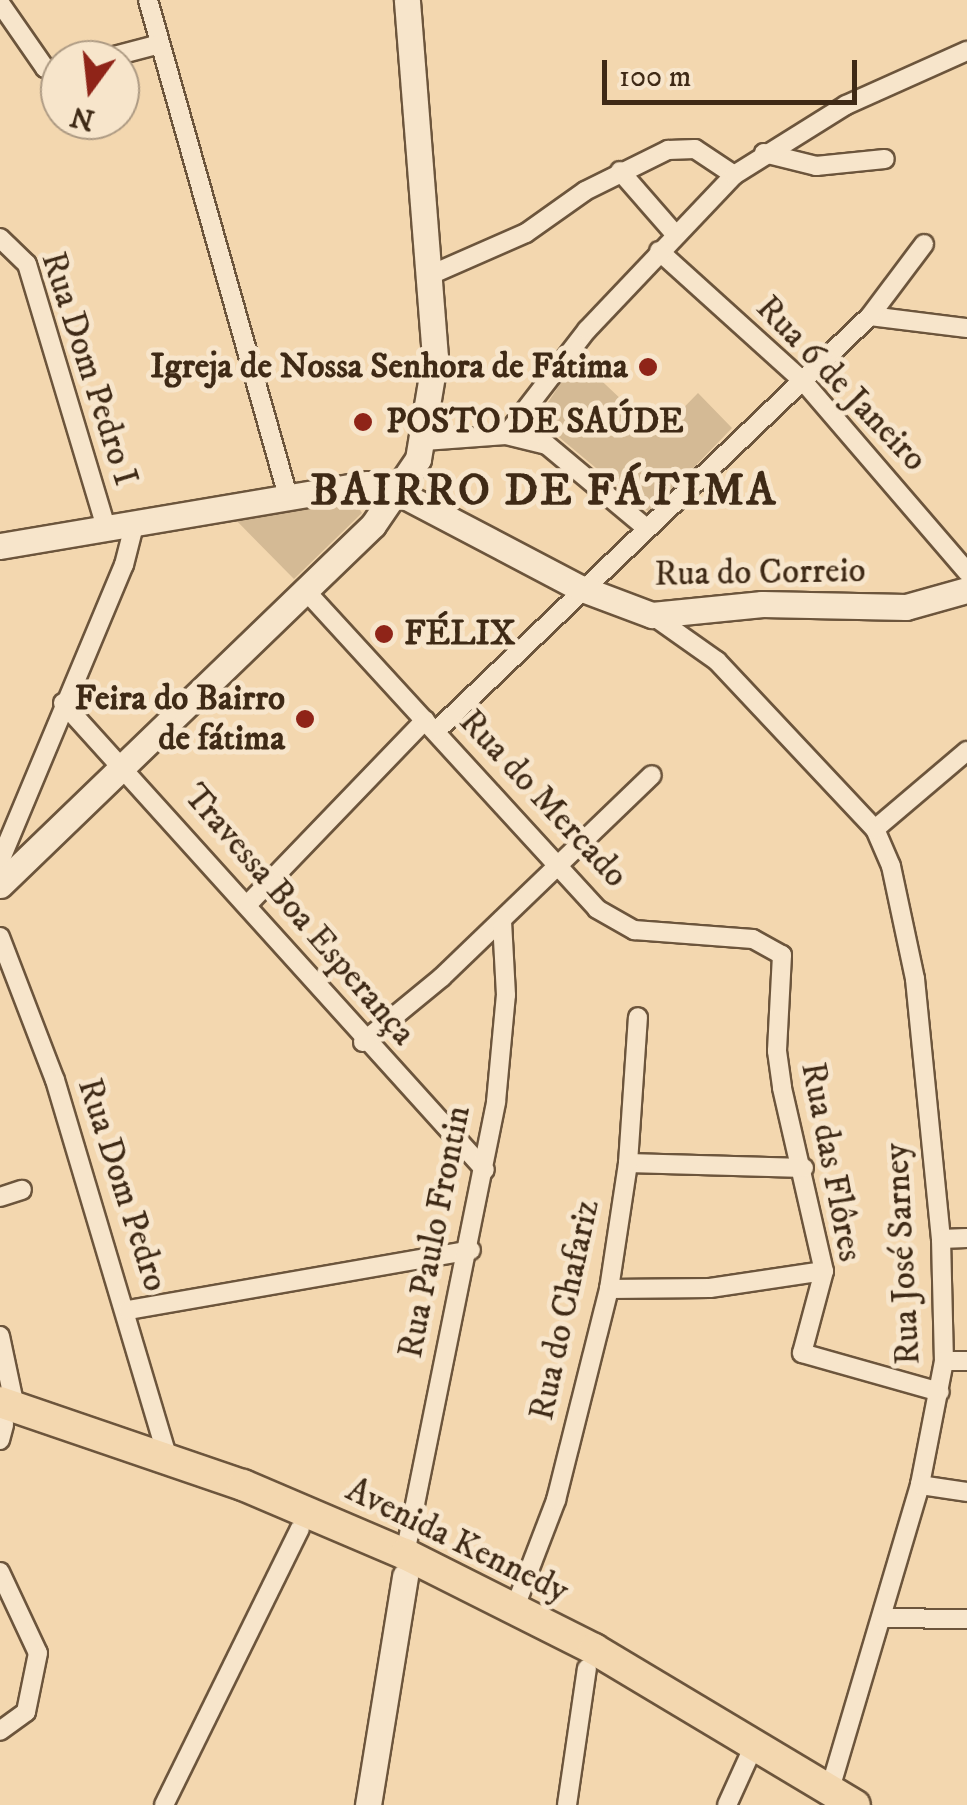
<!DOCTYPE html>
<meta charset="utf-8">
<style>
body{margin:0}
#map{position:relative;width:967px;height:1805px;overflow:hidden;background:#f3d7af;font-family:"IM FELL DW Pica",serif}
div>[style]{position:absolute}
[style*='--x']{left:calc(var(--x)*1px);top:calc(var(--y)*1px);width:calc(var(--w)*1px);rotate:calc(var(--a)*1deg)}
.green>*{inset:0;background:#d4ba95}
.roads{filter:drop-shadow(2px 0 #6c553c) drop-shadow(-2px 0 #6c553c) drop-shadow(0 2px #6c553c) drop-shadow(0 -2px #6c553c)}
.street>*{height:18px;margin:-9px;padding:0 9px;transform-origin:9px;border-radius:9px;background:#f7e5cb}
.secondary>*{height:25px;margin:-12.5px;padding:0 12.5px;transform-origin:12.5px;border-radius:12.5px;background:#f7e5cb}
.primary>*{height:30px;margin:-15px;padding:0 15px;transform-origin:15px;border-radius:15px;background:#f3d7af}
.dots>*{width:28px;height:28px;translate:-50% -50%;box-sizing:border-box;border:5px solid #f7e5cb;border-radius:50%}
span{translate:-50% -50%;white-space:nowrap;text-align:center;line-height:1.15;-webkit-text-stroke:10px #f7e5cb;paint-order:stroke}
.poi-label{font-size:35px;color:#3f2a16;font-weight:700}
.right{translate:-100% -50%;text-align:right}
.left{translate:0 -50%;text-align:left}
.street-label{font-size:35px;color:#3f2a16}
.district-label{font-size:45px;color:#3f2a16;font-weight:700;letter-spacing:2.5px}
.north{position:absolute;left:40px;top:40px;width:100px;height:100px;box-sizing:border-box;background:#f7e5cb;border:2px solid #ad9a83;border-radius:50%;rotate:195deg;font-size:28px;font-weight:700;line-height:40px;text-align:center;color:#3f2a16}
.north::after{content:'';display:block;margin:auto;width:35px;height:45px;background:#8f2418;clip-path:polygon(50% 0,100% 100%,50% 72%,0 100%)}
.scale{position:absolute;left:602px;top:60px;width:255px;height:45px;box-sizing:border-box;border:5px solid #3f2a16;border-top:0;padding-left:12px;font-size:30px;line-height:35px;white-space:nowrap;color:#3f2a16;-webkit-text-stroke:8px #f7e5cb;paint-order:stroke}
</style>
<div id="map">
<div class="green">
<i style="clip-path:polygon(584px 348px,589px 369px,658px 434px,698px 393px,732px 428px,650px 513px,554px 433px,531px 428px)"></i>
<i style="clip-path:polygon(348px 491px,362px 513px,294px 579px,228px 512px)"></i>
</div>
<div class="roads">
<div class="street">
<i style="--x:148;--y:0;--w:512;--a:74.25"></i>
<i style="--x:0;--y:3;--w:79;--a:55.3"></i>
<i style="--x:45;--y:68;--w:15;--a:8"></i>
<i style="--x:99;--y:60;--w:63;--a:-14.7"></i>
<i style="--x:764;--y:153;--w:54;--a:14"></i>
<i style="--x:816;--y:166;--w:69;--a:-5.8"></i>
<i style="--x:620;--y:171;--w:84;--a:48.9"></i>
<i style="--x:0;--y:238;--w:37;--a:44"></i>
<i style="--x:27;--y:264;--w:276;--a:73.3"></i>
<i style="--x:659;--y:251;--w:194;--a:42.1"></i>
<i style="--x:803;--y:381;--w:252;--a:49.3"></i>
<i style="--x:428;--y:276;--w:107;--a:-23.7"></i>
<i style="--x:526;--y:233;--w:72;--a:-35.4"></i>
<i style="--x:585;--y:191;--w:93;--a:-26.3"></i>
<i style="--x:668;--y:150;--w:27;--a:-2"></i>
<i style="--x:695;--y:149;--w:47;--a:33.7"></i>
<i style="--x:870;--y:316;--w:98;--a:7.1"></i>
<i style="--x:506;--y:435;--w:133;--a:-52.4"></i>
<i style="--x:587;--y:330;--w:214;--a:-46.5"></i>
<i style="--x:734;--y:175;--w:132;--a:-32"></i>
<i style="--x:846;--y:105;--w:133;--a:-24.1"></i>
<i style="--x:424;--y:441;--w:82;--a:-4.2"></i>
<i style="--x:506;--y:435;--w:42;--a:13.7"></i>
<i style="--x:547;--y:445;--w:128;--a:39.9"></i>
<i style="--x:305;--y:590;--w:432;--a:47.5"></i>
<i style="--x:597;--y:909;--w:43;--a:29.6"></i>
<i style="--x:634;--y:930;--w:119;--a:4.3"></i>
<i style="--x:753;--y:939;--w:33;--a:29"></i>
<i style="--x:782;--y:955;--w:96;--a:93"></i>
<i style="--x:777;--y:1051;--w:37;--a:82"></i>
<i style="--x:782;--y:1088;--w:188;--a:77.1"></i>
<i style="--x:824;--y:1271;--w:85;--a:105"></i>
<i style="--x:802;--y:1353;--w:143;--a:15.8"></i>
<i style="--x:652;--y:615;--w:80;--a:35.3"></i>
<i style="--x:717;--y:661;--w:231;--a:46.8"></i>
<i style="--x:875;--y:829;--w:40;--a:66.6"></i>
<i style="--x:891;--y:866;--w:116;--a:78"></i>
<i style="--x:915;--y:979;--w:261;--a:84.3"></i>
<i style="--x:941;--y:1239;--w:122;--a:88.6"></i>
<i style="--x:944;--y:1361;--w:126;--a:101"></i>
<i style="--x:920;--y:1485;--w:316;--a:106.5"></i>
<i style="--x:63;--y:703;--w:629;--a:47.9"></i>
<i style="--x:436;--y:731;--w:600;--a:-43.72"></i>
<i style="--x:870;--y:316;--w:90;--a:-53.1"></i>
<i style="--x:875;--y:829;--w:121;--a:-40.3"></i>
<i style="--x:0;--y:861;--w:321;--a:-67.3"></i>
<i style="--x:124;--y:565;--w:44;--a:-75.7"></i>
<i style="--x:249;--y:903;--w:254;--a:-46.1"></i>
<i style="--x:0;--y:937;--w:153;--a:69"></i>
<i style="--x:55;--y:1080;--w:395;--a:73.4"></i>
<i style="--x:363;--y:1042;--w:102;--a:-39.4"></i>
<i style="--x:442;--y:977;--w:291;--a:-43.9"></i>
<i style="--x:628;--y:1163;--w:176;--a:1.6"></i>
<i style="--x:0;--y:1197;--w:23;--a:-18"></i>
<i style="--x:941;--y:1239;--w:26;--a:-2"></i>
<i style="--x:609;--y:1289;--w:101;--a:-0.6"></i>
<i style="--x:710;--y:1288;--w:115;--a:-8.5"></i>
<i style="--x:128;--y:1310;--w:348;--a:-9.9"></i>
<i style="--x:0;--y:1336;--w:73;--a:78.1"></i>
<i style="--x:944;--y:1361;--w:23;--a:0"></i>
<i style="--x:0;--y:1440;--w:16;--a:-75"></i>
<i style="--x:920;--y:1485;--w:48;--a:8.5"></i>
<i style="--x:405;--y:1554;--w:461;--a:-78.6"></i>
<i style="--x:496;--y:1102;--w:107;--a:-84.7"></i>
<i style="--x:506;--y:995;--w:75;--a:-93.1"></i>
<i style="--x:0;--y:1572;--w:89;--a:64.9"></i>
<i style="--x:38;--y:1653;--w:60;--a:101.5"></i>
<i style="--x:26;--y:1712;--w:32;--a:144"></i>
<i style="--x:515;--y:1607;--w:115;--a:-69"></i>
<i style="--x:556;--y:1500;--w:218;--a:-75.9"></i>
<i style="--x:609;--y:1289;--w:127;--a:-81.4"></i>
<i style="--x:628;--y:1163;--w:146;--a:-86.1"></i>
<i style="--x:883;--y:1618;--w:84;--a:0.7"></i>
<i style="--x:164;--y:1805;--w:308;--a:-63.8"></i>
<i style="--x:567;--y:1805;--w:138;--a:-81.7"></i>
<i style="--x:727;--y:1805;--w:70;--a:-65.6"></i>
</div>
<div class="secondary">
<i style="--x:0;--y:546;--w:372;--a:-9.6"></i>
<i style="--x:367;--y:484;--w:33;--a:16"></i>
<i style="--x:399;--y:493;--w:204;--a:27.7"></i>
<i style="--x:580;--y:588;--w:77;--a:20.6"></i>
<i style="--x:652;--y:615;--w:111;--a:-5.7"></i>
<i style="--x:762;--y:604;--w:144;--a:1.2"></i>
<i style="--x:906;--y:607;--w:63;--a:-15.6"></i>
<i style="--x:0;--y:885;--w:518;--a:-43.98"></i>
<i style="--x:373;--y:525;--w:80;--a:-55.7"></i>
<i style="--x:418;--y:459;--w:103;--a:-80.5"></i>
<i style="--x:435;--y:357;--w:358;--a:-94.5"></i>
<i style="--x:368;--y:1805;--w:232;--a:-80.8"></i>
</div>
<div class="primary">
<i style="--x:0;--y:1402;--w:257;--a:18.9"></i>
<i style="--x:243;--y:1485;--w:176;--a:23.1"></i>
<i style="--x:405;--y:1554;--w:212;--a:26.7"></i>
<i style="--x:594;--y:1649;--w:304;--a:30.9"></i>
</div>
</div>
<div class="dots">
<i style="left:648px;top:367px;background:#8f2418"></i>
<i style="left:363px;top:422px;background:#8f2418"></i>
<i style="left:384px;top:634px;background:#8f2418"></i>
<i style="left:305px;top:719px;background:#8f2418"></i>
</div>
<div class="poi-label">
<span class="right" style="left:628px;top:367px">Igreja de Nossa Senhora de Fátima</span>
<span class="left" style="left:386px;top:422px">POSTO DE SAÚDE</span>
<span class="left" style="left:404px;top:634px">FÉLIX</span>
<span class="right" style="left:285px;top:719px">Feira do Bairro<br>de fátima</span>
</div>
<div class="street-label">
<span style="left:89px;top:369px;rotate:72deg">Rua Dom Pedro I</span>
<span style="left:841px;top:384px;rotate:46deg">Rua 6 de Janeiro</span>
<span style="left:760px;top:573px;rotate:-1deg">Rua do Correio</span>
<span style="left:543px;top:799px;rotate:47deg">Rua do Mercado</span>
<span style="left:299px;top:915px;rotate:49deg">Travessa Boa Esperança</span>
<span style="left:831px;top:1162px;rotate:79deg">Rua das Flôres</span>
<span style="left:122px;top:1185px;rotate:72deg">Rua Dom Pedro</span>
<span style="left:435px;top:1232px;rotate:-79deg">Rua Paulo Frontin</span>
<span style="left:903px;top:1254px;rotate:-93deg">Rua José Sarney</span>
<span style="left:565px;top:1310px;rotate:-78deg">Rua do Chafariz</span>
<span style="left:457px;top:1541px;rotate:26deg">Avenida Kennedy</span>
</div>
<div class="district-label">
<span style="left:544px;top:492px">BAIRRO DE FÁTIMA</span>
</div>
<div class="north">N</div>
<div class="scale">100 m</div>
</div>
